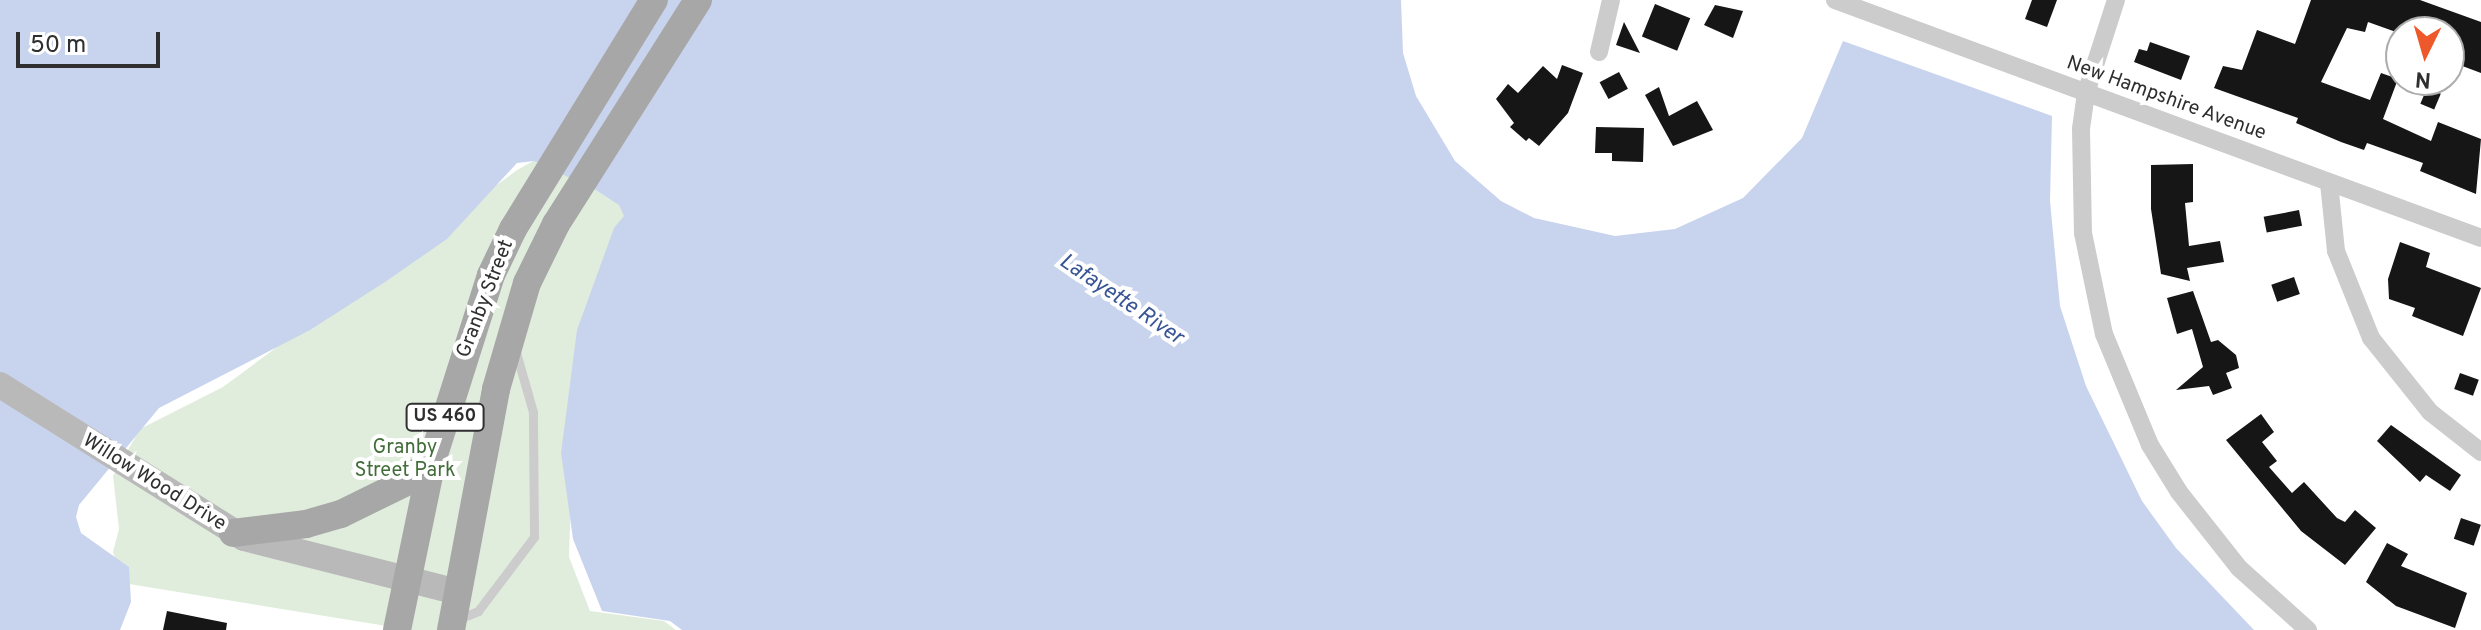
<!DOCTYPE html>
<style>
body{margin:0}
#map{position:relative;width:2481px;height:630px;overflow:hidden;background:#fff;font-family:Overpass,sans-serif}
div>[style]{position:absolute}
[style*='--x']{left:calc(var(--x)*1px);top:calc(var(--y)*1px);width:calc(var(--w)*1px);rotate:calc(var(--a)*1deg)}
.green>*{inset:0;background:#e0eddd}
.water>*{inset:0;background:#c8d3ee}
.building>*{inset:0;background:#161616;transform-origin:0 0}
.lane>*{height:9px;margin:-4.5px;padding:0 4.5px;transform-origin:4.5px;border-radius:4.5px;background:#ccc}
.street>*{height:18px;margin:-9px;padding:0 9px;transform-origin:9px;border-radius:9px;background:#ccc}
.secondary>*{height:26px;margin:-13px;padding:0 13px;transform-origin:13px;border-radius:13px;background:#b9b9b9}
.primary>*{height:28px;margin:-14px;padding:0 14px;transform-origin:14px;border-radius:14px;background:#a7a7a7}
span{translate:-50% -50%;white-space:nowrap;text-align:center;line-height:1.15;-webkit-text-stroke:8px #fff;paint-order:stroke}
.shield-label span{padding:2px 6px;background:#fff;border:2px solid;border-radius:6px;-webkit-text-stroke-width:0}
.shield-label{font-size:18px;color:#2f2f2f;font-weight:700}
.street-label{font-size:20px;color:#2f2f2f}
.park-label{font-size:20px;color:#426d3a}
.water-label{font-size:22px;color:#395595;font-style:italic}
.north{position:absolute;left:2385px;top:16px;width:80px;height:80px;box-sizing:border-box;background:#fff;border:2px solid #acacac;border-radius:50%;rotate:185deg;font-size:22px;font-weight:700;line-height:32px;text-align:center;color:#2f2f2f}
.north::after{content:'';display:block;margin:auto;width:28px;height:36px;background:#ed592b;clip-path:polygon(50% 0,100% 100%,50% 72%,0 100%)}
.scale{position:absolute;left:16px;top:32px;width:144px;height:36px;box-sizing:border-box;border:4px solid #2f2f2f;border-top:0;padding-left:10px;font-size:24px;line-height:28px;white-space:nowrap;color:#2f2f2f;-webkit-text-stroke:6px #fff;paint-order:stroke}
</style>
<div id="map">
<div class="green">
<i style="clip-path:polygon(559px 147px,636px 217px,573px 435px,569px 557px,590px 611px,664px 621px,676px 630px,411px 630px,123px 583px,113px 552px,119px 529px,113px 476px,140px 429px,223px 387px,517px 170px)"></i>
</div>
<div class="water">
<i style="clip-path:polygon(0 0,1401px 0,1403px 53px,1416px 96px,1455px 161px,1501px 201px,1534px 218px,1615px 236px,1675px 229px,1743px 198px,1802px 138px,1843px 41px,2052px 116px,2050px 201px,2060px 306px,2086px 386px,2142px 501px,2176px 548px,2254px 630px,682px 630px,670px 621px,602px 611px,573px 539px,561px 453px,577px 330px,614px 228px,624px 216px,619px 205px,596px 190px,534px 161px,517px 163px,447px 239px,385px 282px,310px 330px,159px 408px,79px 505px,76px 517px,81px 533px,129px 567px,131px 602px,120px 630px,0 630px)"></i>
</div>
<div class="building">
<i style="clip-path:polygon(2032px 0,2057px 0,2047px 27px,2025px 19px)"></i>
<i style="clip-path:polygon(2311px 0,2420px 0,2481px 22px,2481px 73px,2449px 61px,2449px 32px,2396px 32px,2368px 22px,2365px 32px,2347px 28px,2321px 82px,2370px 100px,2381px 73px,2398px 79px,2383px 119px,2431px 141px,2438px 122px,2481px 139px,2476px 194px,2420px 171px,2423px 163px,2367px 143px,2364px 150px,2341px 142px,2296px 123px,2298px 118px,2214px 88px,2223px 66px,2242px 70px,2257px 30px,2295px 44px)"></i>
<i style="left:1655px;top:4px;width:38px;height:35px;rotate:22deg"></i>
<i style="clip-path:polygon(1715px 5px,1743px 11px,1733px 38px,1704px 25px)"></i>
<i style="clip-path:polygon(1624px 22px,1640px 53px,1616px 45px)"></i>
<i style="clip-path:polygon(2150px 42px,2190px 56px,2181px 80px,2134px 62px,2139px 49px,2147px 51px)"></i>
<i style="clip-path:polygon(1562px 65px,1583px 73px,1568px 113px,1539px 146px,1529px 138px,1526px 141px,1510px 127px,1514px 123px,1496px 99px,1508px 84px,1518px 93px,1543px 66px,1557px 79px)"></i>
<i style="left:1619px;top:72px;width:19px;height:22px;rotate:62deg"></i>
<i style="clip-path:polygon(1659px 87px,1669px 116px,1697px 101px,1713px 130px,1673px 146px,1645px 95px)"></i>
<i style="left:2427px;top:88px;width:15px;height:17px;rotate:23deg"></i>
<i style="clip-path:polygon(1596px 127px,1644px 128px,1643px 162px,1612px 161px,1612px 153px,1595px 153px)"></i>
<i style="clip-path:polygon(2193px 164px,2193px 202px,2185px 203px,2189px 246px,2220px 241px,2224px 262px,2187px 268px,2190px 281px,2161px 274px,2151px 209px,2151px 165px)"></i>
<i style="left:2299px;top:210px;width:16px;height:36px;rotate:79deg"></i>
<i style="clip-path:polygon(2400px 242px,2430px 253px,2426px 267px,2481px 288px,2463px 336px,2412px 316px,2415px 308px,2389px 299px,2388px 279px)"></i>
<i style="left:2294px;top:277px;width:18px;height:24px;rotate:71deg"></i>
<i style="clip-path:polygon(2193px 291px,2211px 342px,2218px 340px,2236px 355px,2239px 368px,2226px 373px,2232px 388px,2213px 395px,2209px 386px,2176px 390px,2203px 367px,2192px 329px,2177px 334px,2167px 298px)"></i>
<i style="left:2460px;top:373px;width:20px;height:17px;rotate:20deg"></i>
<i style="clip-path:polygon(2261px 414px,2274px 432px,2262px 442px,2277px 461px,2269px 467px,2292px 493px,2304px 482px,2337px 518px,2345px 522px,2355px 510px,2376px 528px,2345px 565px,2301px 531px,2226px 440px)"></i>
<i style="clip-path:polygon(2391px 425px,2461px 475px,2450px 491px,2426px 475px,2420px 482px,2377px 441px)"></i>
<i style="left:2461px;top:518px;width:21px;height:22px;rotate:19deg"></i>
<i style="clip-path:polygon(2387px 543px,2408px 554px,2401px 566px,2467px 593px,2455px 628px,2396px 606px,2366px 582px)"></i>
<i style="clip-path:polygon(167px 611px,227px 623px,226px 630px,163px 630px)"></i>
</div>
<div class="lane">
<i style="--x:456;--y:620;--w:24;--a:-22"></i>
<i style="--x:478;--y:611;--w:93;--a:-52.9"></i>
<i style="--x:534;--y:537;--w:125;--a:-90.5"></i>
<i style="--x:533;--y:412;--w:66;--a:-105.9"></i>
</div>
<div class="street">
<i style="--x:1835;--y:0;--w:688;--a:20.22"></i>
<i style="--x:2116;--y:0;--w:98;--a:107.9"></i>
<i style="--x:2086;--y:93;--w:36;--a:98"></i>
<i style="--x:2081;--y:129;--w:104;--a:88.9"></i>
<i style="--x:2083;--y:233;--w:103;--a:78.3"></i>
<i style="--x:2104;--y:334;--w:120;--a:67.5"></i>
<i style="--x:2150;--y:445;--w:55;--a:58.3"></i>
<i style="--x:2179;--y:492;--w:97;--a:51.7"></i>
<i style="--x:2239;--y:568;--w:93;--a:41.9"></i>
<i style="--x:1599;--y:52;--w:53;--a:-77"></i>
<i style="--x:2329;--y:183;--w:68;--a:84.1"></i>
<i style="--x:2336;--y:251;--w:94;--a:68.1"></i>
<i style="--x:2371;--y:338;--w:95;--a:51.4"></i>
<i style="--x:2430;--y:412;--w:65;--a:38.1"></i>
</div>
<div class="secondary">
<i style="--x:0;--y:385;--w:288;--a:32.1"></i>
<i style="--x:244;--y:538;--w:221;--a:14.2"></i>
</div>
<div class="primary">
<i style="--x:233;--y:533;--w:74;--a:-7"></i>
<i style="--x:306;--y:524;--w:36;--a:-16"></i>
<i style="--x:341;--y:514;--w:70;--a:-26.2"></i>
<i style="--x:404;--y:483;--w:36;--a:-38"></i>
<i style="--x:397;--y:630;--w:173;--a:-78.3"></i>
<i style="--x:432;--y:461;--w:195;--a:-72.4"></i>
<i style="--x:491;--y:275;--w:51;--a:-64.4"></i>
<i style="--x:513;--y:229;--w:269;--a:-58.4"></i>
<i style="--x:451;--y:630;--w:245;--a:-79.4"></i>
<i style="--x:496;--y:389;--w:110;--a:-73.7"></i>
<i style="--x:527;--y:283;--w:66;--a:-63.8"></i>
<i style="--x:556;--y:224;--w:265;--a:-57.6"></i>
</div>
<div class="shield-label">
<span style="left:445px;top:417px">US 460</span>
</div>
<div class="street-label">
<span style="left:2166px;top:99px;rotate:20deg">New Hampshire Avenue</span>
<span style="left:486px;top:299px;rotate:-69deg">Granby Street</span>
<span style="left:154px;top:483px;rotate:32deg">Willow Wood Drive</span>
</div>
<div class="park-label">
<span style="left:405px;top:460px">Granby<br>Street Park</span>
</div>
<div class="water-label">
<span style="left:1121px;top:300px;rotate:34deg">Lafayette River</span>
</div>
<div class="north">N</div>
<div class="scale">50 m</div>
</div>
